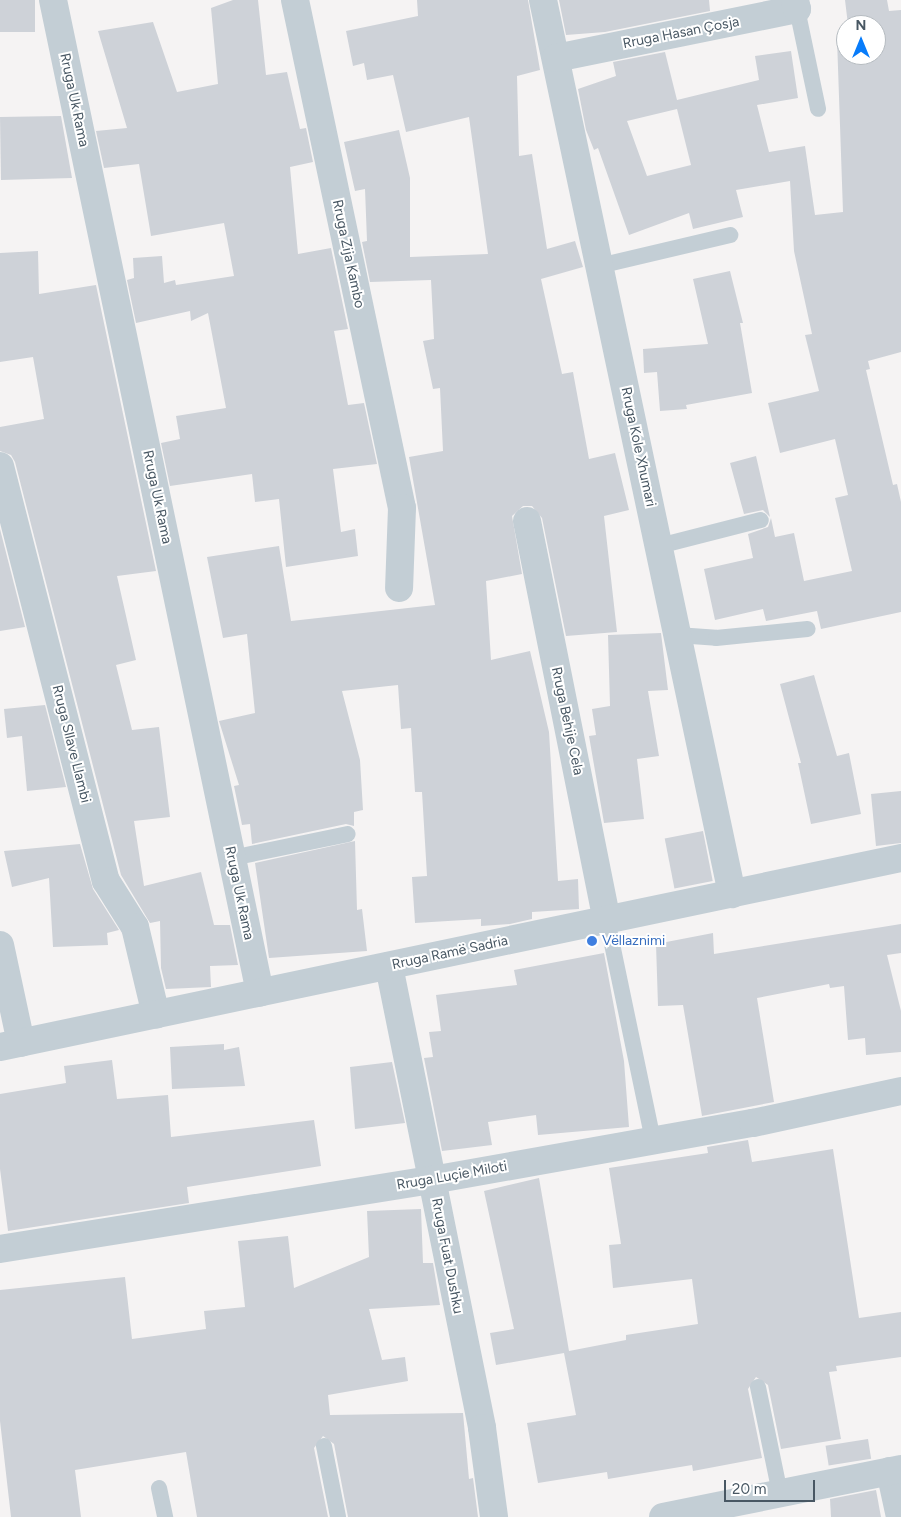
<!DOCTYPE html>
<meta charset="utf-8">
<style>
body{margin:0}
#map{position:relative;width:901px;height:1517px;overflow:hidden;background:#f5f3f3;font-family:Figtree,sans-serif}
div>[style]{position:absolute}
[style*='--x']{left:calc(var(--x)*1px);top:calc(var(--y)*1px);width:calc(var(--w)*1px);rotate:calc(var(--a)*1deg)}
.building>*{inset:0;background:#ced2d8;transform-origin:0 0}
.service>*{height:16px;margin:-8px;padding:0 8px;transform-origin:8px;border-radius:8px;background:#c3ced5}
.minor>*{height:28px;margin:-14px;padding:0 14px;transform-origin:14px;border-radius:14px;background:#c3ced5}
.tertiary>*{height:28px;margin:-14px;padding:0 14px;transform-origin:14px;border-radius:14px;background:#c3ced5}
.dots>*{width:14px;height:14px;translate:-50% -50%;box-sizing:border-box;border:2px solid #fff;border-radius:50%}
span{translate:-50% -50%;white-space:nowrap;text-align:center;line-height:1.15;-webkit-text-stroke:4px #fff;paint-order:stroke}
.street-label{font-size:14px;color:#485763}
.shop-label{font-size:14px;color:#366cbe}
.left{translate:0 -50%;text-align:left}
.north{position:absolute;left:836px;top:15px;width:50px;height:50px;box-sizing:border-box;background:#fff;border:1px solid #b6bcc1;border-radius:50%;rotate:0deg;font-size:14px;font-weight:700;line-height:20px;text-align:center;color:#485763}
.north::after{content:'';display:block;margin:auto;width:18px;height:22px;background:#087cfa;clip-path:polygon(50% 0,100% 100%,50% 72%,0 100%)}
.scale{position:absolute;left:724px;top:1480px;width:91px;height:22px;box-sizing:border-box;border:2px solid #485763;border-top:0;padding-left:6px;font-size:15px;line-height:18px;white-space:nowrap;color:#485763;-webkit-text-stroke:4px #fff;paint-order:stroke}
</style>
<div id="map">
<div class="building">
<i style="left:0;top:0;width:35px;height:32px"></i>
<i style="clip-path:polygon(233px 0,258px 0,266px 75px,287px 72px,300px 129px,306px 128px,313px 162px,290px 167px,298px 254px,331px 248px,348px 329px,334px 331px,348px 405px,364px 403px,377px 464px,333px 469px,341px 532px,355px 529px,358px 556px,286px 567px,279px 499px,255px 502px,252px 474px,170px 486px,161px 443px,180px 439px,176px 416px,226px 408px,208px 313px,191px 321px,190px 311px,136px 323px,127px 280px,134px 278px,133px 258px,162px 256px,164px 283px,175px 280px,176px 285px,234px 276px,224px 223px,151px 236px,139px 164px,104px 168px,96px 131px,127px 128px,98px 31px,153px 22px,177px 92px,218px 84px,211px 8px)"></i>
<i style="clip-path:polygon(417px 0,528px 0,540px 70px,517px 76px,519px 156px,532px 154px,547px 249px,575px 241px,583px 267px,541px 279px,562px 374px,573px 372px,589px 459px,615px 453px,629px 510px,604px 516px,617px 632px,566px 636px,542px 518px,532px 506px,523px 506px,512px 516px,522px 574px,486px 581px,491px 660px,530px 651px,549px 732px,558px 881px,578px 879px,579px 909px,532px 912px,532px 919px,510px 924px,481px 926px,481px 919px,415px 923px,412px 877px,427px 876px,422px 792px,415px 792px,411px 728px,401px 729px,398px 685px,342px 691px,360px 760px,363px 810px,354px 812px,354px 826px,346px 824px,252px 844px,250px 824px,242px 825px,234px 786px,239px 785px,219px 721px,255px 713px,247px 634px,223px 638px,207px 557px,279px 546px,291px 621px,435px 605px,409px 457px,443px 451px,440px 388px,433px 389px,423px 341px,434px 339px,431px 280px,370px 282px,362px 242px,367px 241px,365px 189px,355px 191px,344px 142px,399px 130px,410px 178px,410px 257px,488px 254px,469px 117px,406px 132px,393px 75px,367px 80px,364px 63px,353px 66px,346px 31px,418px 16px)"></i>
<i style="clip-path:polygon(559px 0,709px 0,710px 11px,605px 32px,566px 35px)"></i>
<i style="clip-path:polygon(evenodd,845px 0,887px 0,889px 11px,901px 10px,901px 352px,868px 361px,870px 369px,866px 370px,893px 485px,897px 484px,901px 502px,901px 612px,821px 629px,817px 611px,766px 621px,763px 609px,715px 620px,704px 569px,753px 558px,748px 534px,768px 527px,771px 518px,775px 537px,794px 533px,804px 581px,852px 571px,835px 498px,848px 495px,835px 439px,780px 453px,768px 403px,819px 391px,805px 335px,812px 334px,794px 251px,790px 181px,736px 190px,743px 217px,693px 229px,689px 213px,629px 235px,598px 148px,594px 150px,586px 130px,578px 89px,616px 76px,613px 62px,665px 52px,677px 100px,759px 80px,755px 56px,791px 51px,798px 98px,757px 105px,769px 152px,805px 146px,815px 215px,843px 212px,837px 39px,846px 38px,846px 55px,876px 55px,876px 25px,848px 25px,845px 0,677px 109px,691px 165px,647px 176px,627px 121px,677px 109px)"></i>
<i style="clip-path:polygon(61px 116px,72px 178px,1px 180px,0 117px)"></i>
<i style="clip-path:polygon(38px 251px,39px 294px,96px 285px,156px 571px,117px 576px,136px 660px,116px 665px,132px 730px,159px 727px,170px 817px,134px 821px,144px 886px,201px 872px,214px 925px,230px 925px,238px 965px,210px 966px,211px 987px,166px 989px,161px 968px,160px 921px,150px 923px,121px 875px,15px 462px,11px 455px,0 451px,0 427px,44px 419px,33px 357px,0 362px,0 253px)"></i>
<i style="clip-path:polygon(730px 271px,743px 323px,740px 323px,752px 393px,686px 405px,687px 409px,660px 411px,657px 372px,644px 373px,643px 349px,708px 344px,693px 279px)"></i>
<i style="clip-path:polygon(756px 456px,770px 517px,763px 510px,744px 514px,730px 463px)"></i>
<i style="clip-path:polygon(0 529px,25px 627px,0 631px)"></i>
<i style="clip-path:polygon(661px 633px,668px 690px,648px 691px,659px 756px,637px 759px,644px 819px,604px 823px,589px 736px,596px 735px,592px 709px,610px 706px,608px 635px)"></i>
<i style="clip-path:polygon(814px 675px,837px 756px,849px 753px,861px 814px,811px 824px,798px 763px,801px 763px,780px 684px)"></i>
<i style="clip-path:polygon(45px 705px,66px 787px,27px 791px,22px 736px,7px 738px,4px 709px)"></i>
<i style="clip-path:polygon(901px 791px,901px 843px,876px 846px,871px 794px)"></i>
<i style="left:703px;top:831px;width:51px;height:39px;rotate:79deg"></i>
<i style="clip-path:polygon(355px 841px,357px 910px,362px 909px,367px 951px,269px 958px,255px 863px)"></i>
<i style="clip-path:polygon(80px 844px,93px 889px,119px 930px,107px 933px,108px 945px,53px 947px,49px 878px,12px 887px,4px 851px)"></i>
<i style="clip-path:polygon(901px 924px,901px 953px,887px 955px,901px 1011px,901px 1052px,866px 1055px,865px 1038px,848px 1040px,844px 986px,830px 988px,829px 984px,757px 998px,774px 1102px,702px 1116px,683px 1005px,658px 1006px,656px 944px,713px 933px,714px 954px)"></i>
<i style="clip-path:polygon(604px 953px,624px 1061px,629px 1127px,538px 1135px,536px 1115px,488px 1122px,492px 1145px,442px 1151px,424px 1058px,433px 1057px,429px 1032px,441px 1031px,436px 995px,517px 985px,514px 970px)"></i>
<i style="clip-path:polygon(224px 1044px,224px 1050px,239px 1047px,245px 1086px,172px 1089px,170px 1047px)"></i>
<i style="clip-path:polygon(112px 1060px,117px 1099px,168px 1095px,171px 1137px,314px 1120px,321px 1166px,187px 1187px,189px 1203px,8px 1231px,0 1169px,0 1094px,66px 1083px,64px 1066px)"></i>
<i style="clip-path:polygon(392px 1062px,405px 1123px,355px 1129px,350px 1067px)"></i>
<i style="clip-path:polygon(748px 1140px,752px 1162px,833px 1149px,859px 1318px,901px 1312px,901px 1357px,836px 1366px,837px 1371px,829px 1372px,841px 1439px,781px 1449px,768px 1385px,756px 1377px,748px 1389px,762px 1458px,693px 1471px,692px 1465px,608px 1479px,607px 1472px,538px 1483px,527px 1423px,576px 1415px,564px 1353px,496px 1365px,490px 1333px,514px 1329px,484px 1191px,539px 1178px,569px 1351px,626px 1340px,626px 1335px,698px 1324px,692px 1279px,613px 1288px,609px 1245px,621px 1244px,609px 1168px,708px 1153px,707px 1147px)"></i>
<i style="clip-path:polygon(421px 1209px,423px 1263px,433px 1263px,440px 1305px,369px 1309px,382px 1360px,405px 1357px,408px 1381px,328px 1395px,330px 1415px,463px 1413px,469px 1479px,473px 1478px,478px 1517px,348px 1517px,334px 1444px,323px 1436px,314px 1448px,328px 1517px,197px 1517px,186px 1452px,75px 1470px,81px 1517px,11px 1517px,0 1421px,0 1290px,125px 1277px,132px 1339px,206px 1329px,204px 1311px,245px 1307px,238px 1241px,288px 1236px,294px 1288px,369px 1257px,367px 1211px)"></i>
<i style="left:868px;top:1439px;width:20px;height:43px;rotate:81deg"></i>
<i style="clip-path:polygon(876px 1490px,881px 1517px,831px 1517px,830px 1499px)"></i>
</div>
<div class="service">
<i style="--x:797;--y:9;--w:102;--a:78.1"></i>
<i style="--x:599;--y:266;--w:135;--a:-13.3"></i>
<i style="--x:659;--y:546;--w:105;--a:-14.3"></i>
<i style="--x:677;--y:635;--w:39;--a:4"></i>
<i style="--x:716;--y:638;--w:92;--a:-5.6"></i>
<i style="--x:232;--y:858;--w:118;--a:-11.7"></i>
<i style="--x:607;--y:920;--w:225;--a:78.2"></i>
<i style="--x:758;--y:1387;--w:108;--a:78.3"></i>
<i style="--x:324;--y:1446;--w:72;--a:78.8"></i>
<i style="--x:159;--y:1488;--w:30;--a:78"></i>
</div>
<div class="minor">
<i style="--x:53;--y:0;--w:1014;--a:78.22"></i>
<i style="--x:295;--y:0;--w:519;--a:78.11"></i>
<i style="--x:402;--y:508;--w:80;--a:92.1"></i>
<i style="--x:543;--y:0;--w:914;--a:78.06"></i>
<i style="--x:556;--y:58;--w:246;--a:-11.5"></i>
<i style="--x:797;--y:9;--w:9;--a:-103"></i>
<i style="--x:0;--y:466;--w:428;--a:75.7"></i>
<i style="--x:106;--y:881;--w:54;--a:57.8"></i>
<i style="--x:135;--y:927;--w:90;--a:76.6"></i>
<i style="--x:527;--y:521;--w:407;--a:78.7"></i>
<i style="--x:0;--y:945;--w:100;--a:77.9"></i>
<i style="--x:389;--y:966;--w:471;--a:78.6"></i>
<i style="--x:482;--y:1428;--w:90;--a:82.3"></i>
<i style="--x:890;--y:1471;--w:47;--a:77.7"></i>
<i style="--x:663;--y:1517;--w:243;--a:-11.4"></i>
</div>
<div class="tertiary">
<i style="--x:0;--y:1047;--w:921;--a:-11.85"></i>
<i style="--x:0;--y:1249;--w:437;--a:-9.1"></i>
<i style="--x:432;--y:1180;--w:326;--a:-10.1"></i>
<i style="--x:753;--y:1123;--w:151;--a:-12.2"></i>
</div>
<div class="dots">
<i style="left:592px;top:941px;background:#3f7fe0"></i>
</div>
<div class="street-label">
<span style="left:681px;top:33px;rotate:-11deg">Rruga Hasan Çosja</span>
<span style="left:74px;top:100px;rotate:78deg">Rruga Uk Rama</span>
<span style="left:348px;top:254px;rotate:78deg">Rruga Zija Kambo</span>
<span style="left:638px;top:447px;rotate:78deg">Rruga Kole Xhumari</span>
<span style="left:157px;top:497px;rotate:78deg">Rruga Uk Rama</span>
<span style="left:567px;top:721px;rotate:78deg">Rruga Behije Cela</span>
<span style="left:71px;top:744px;rotate:76deg">Rruga Sllave Llambi</span>
<span style="left:239px;top:893px;rotate:78deg">Rruga Uk Rama</span>
<span style="left:450px;top:953px;rotate:-12deg">Rruga Ramë Sadria</span>
<span style="left:452px;top:1176px;rotate:-10deg">Rruga Luçie Miloti</span>
<span style="left:447px;top:1256px;rotate:79deg">Rruga Fuat Dushku</span>
</div>
<div class="shop-label">
<span class="left" style="left:602px;top:941px">Vëllaznimi</span>
</div>
<div class="north">N</div>
<div class="scale">20 m</div>
</div>
